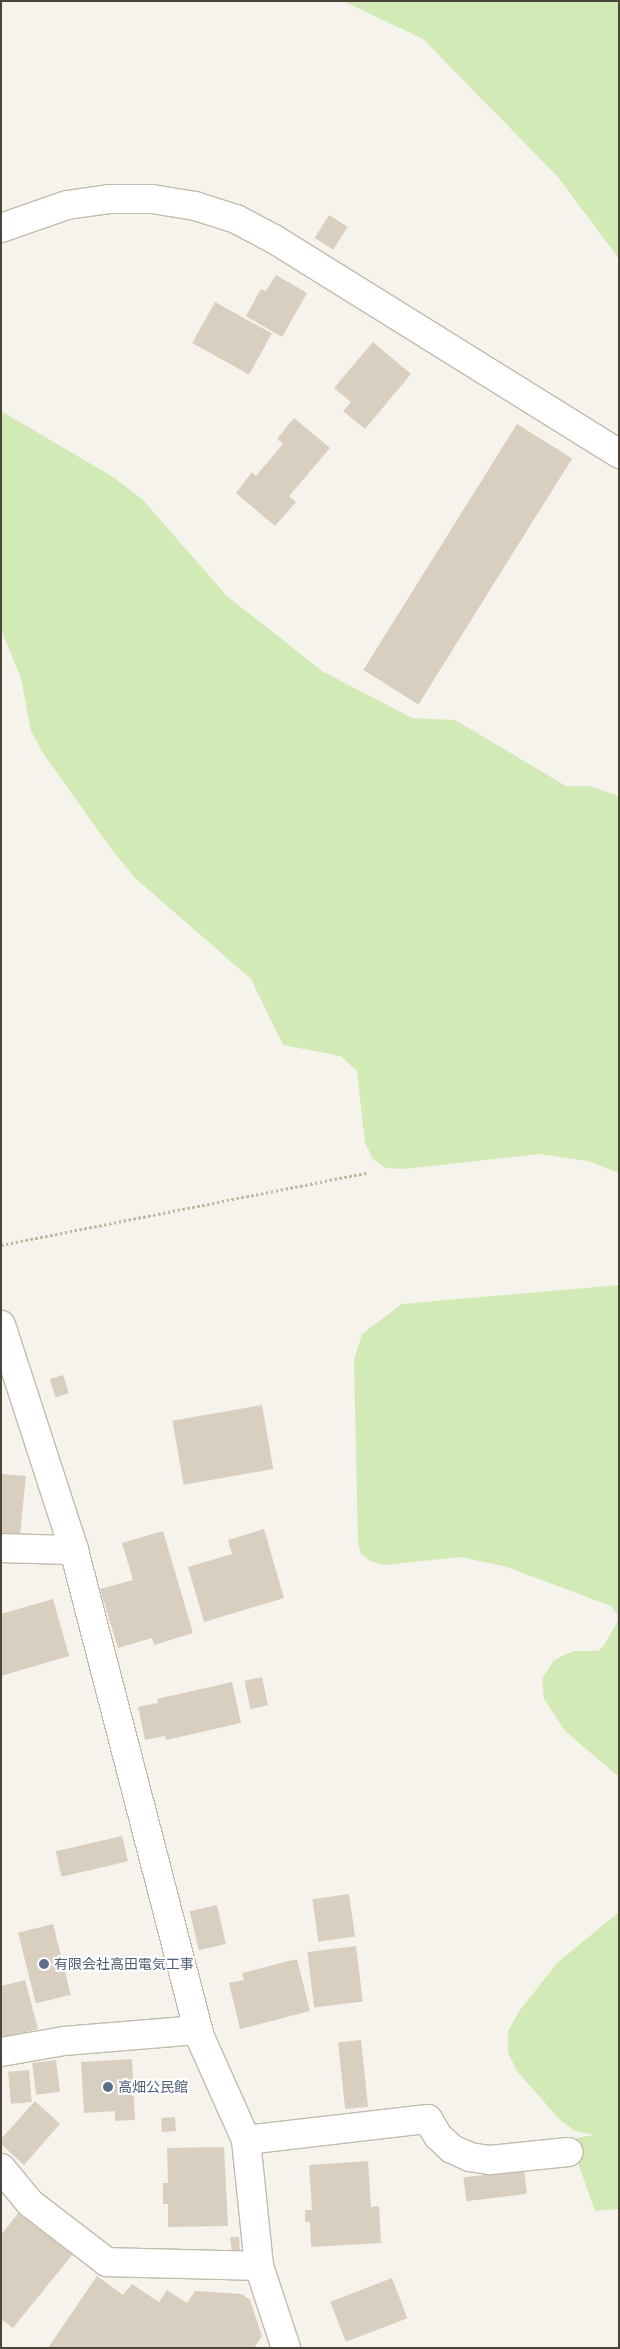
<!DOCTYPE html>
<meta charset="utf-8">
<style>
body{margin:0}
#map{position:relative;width:620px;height:2349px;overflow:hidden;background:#f6f3ec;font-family:Raleway,"Noto Sans JP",sans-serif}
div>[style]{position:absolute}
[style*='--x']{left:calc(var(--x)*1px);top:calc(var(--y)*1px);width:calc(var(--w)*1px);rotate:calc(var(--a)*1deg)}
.green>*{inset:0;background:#d2eab5}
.building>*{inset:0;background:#d8cfc1;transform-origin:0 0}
.path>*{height:3px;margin-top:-1.5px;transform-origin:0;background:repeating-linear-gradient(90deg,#c4b79f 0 2.5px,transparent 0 5px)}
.roads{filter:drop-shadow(1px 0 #c2bbae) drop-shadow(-1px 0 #c2bbae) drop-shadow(0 1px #c2bbae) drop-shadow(0 -1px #c2bbae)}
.minor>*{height:28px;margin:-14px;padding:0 14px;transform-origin:14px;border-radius:14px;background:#fff}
.dots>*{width:14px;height:14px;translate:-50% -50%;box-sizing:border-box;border:2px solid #fff;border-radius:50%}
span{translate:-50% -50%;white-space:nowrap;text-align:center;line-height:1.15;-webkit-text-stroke:4px #fff;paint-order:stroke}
.service-label{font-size:14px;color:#4e5e75}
.left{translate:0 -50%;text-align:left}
.frame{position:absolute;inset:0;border:2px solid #4b4439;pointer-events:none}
</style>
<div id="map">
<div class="green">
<i style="clip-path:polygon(343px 1px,619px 1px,619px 259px,558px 177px,423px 39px)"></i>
<i style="clip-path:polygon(1px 411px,113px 477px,142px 499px,227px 596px,322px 671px,412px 718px,455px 720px,566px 786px,589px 786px,619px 796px,619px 1173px,588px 1161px,540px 1154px,404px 1169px,386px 1168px,373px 1159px,365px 1143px,357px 1071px,341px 1056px,283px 1045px,251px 979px,135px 878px,109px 846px,43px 753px,31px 731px,21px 678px,1px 630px)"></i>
<i style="clip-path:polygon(619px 1285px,619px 1777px,565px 1731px,544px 1699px,542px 1679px,554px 1660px,573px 1651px,598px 1651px,605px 1644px,617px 1622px,617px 1614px,611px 1606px,504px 1566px,460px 1557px,384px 1565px,370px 1561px,361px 1553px,358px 1543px,354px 1360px,362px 1334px,402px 1304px)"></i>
<i style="clip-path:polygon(619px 1912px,619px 2209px,595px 2211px,577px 2160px,576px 2138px,594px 2135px,575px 2131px,560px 2120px,517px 2071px,508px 2053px,508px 2031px,520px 2010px,557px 1963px)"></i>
</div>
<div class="building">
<i style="left:329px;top:215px;width:22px;height:27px;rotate:32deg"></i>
<i style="clip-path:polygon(276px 275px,307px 293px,282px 337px,246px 316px,261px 289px,266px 291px)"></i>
<i style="left:215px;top:302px;width:65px;height:47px;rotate:29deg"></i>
<i style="clip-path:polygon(373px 342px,411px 374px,365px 429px,343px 411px,351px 402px,334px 388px)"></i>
<i style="clip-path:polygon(294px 418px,330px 448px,289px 496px,296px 502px,275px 526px,236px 493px,252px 472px,256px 476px,283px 444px,277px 439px)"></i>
<i style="left:517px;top:424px;width:65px;height:290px;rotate:32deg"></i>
<i style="left:63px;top:1375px;width:19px;height:14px;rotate:72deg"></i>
<i style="left:262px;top:1405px;width:65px;height:91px;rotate:80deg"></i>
<i style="clip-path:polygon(1px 1474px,26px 1476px,20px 1535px,1px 1533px)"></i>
<i style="clip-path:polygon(264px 1529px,284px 1598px,204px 1622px,188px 1567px,232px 1554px,228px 1540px)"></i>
<i style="clip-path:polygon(163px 1531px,193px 1633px,154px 1645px,152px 1638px,118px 1648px,100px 1589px,133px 1580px,122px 1543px)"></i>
<i style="clip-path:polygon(53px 1599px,69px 1656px,1px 1676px,1px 1614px)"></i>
<i style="left:262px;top:1677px;width:29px;height:18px;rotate:78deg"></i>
<i style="clip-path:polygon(232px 1682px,241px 1723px,166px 1740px,165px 1736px,145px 1740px,138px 1707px,158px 1703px,157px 1699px)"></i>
<i style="left:122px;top:1836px;width:26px;height:68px;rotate:77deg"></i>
<i style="left:349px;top:1894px;width:43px;height:37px;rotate:82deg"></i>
<i style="left:217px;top:1905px;width:40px;height:28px;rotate:77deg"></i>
<i style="left:53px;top:1924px;width:73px;height:36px;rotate:76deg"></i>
<i style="left:356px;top:1946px;width:56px;height:49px;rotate:83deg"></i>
<i style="clip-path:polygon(297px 1959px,310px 2011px,240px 2029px,229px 1983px,244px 1980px,242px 1973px)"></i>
<i style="clip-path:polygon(25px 1980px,38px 2029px,1px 2038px,1px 1986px)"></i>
<i style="left:361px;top:2040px;width:67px;height:23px;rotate:84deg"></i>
<i style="clip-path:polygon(132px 2059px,135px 2120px,115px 2121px,115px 2111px,84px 2113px,81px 2062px)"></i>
<i style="left:56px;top:2060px;width:32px;height:24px;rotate:83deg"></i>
<i style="left:29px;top:2070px;width:32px;height:21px;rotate:85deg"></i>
<i style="clip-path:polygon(35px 2101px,60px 2124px,24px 2165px,1px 2144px,1px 2139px)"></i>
<i style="left:175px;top:2117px;width:14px;height:14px;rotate:86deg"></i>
<i style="clip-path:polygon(224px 2147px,228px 2226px,168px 2227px,168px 2204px,163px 2204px,163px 2183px,168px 2183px,167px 2148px)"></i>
<i style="clip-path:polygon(368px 2161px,371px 2207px,379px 2206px,381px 2243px,311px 2247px,310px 2222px,305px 2222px,305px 2210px,312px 2210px,309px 2165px)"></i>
<i style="left:524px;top:2170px;width:24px;height:61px;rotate:83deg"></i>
<i style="clip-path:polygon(19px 2212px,72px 2255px,13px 2328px,1px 2319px,1px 2235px)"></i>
<i style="clip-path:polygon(230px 2237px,239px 2237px,240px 2251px,232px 2252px)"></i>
<i style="clip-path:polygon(97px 2276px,123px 2295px,132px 2284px,159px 2302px,167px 2290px,187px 2303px,195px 2291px,242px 2294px,250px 2300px,262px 2336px,254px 2348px,48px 2348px)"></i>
<i style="left:392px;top:2278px;width:43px;height:66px;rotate:69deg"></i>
</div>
<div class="path">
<i style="--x:1;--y:1245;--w:375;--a:-11.2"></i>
</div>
<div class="roads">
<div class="minor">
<i style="--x:1;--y:228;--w:70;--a:-19.2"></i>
<i style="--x:67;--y:205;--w:42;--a:-8.1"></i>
<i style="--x:109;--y:199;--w:43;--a:0"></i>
<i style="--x:152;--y:199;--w:44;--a:9.2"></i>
<i style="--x:195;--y:206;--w:43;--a:17.6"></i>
<i style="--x:236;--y:219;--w:43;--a:27.8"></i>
<i style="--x:274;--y:239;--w:407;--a:31.9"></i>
<i style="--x:1;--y:1325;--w:237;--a:72"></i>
<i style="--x:74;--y:1550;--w:503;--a:75.49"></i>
<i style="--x:200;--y:2037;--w:113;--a:65.9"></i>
<i style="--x:246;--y:2140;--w:127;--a:84.1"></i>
<i style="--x:259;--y:2266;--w:86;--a:71.8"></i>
<i style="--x:1;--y:1548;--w:73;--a:1.6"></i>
<i style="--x:1;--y:2052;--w:64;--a:-9.9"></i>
<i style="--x:64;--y:2041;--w:134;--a:-4.7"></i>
<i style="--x:246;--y:2140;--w:183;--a:-6.6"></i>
<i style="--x:428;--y:2119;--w:20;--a:60"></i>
<i style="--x:438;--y:2136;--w:19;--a:43"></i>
<i style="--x:452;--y:2149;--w:20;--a:24"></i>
<i style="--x:470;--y:2157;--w:20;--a:9"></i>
<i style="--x:490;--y:2160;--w:79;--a:-5.8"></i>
<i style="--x:1;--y:2168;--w:45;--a:50.4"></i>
<i style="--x:30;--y:2203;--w:97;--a:37.5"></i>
<i style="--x:107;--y:2262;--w:152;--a:1.5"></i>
</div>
</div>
<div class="dots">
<i style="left:44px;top:1964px;background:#5c6f8a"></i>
<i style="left:108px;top:2087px;background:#5c6f8a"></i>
</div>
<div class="service-label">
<span class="left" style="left:54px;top:1964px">有限会社高田電気工事</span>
<span class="left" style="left:118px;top:2087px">高畑公民館</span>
</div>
<div class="frame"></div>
</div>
